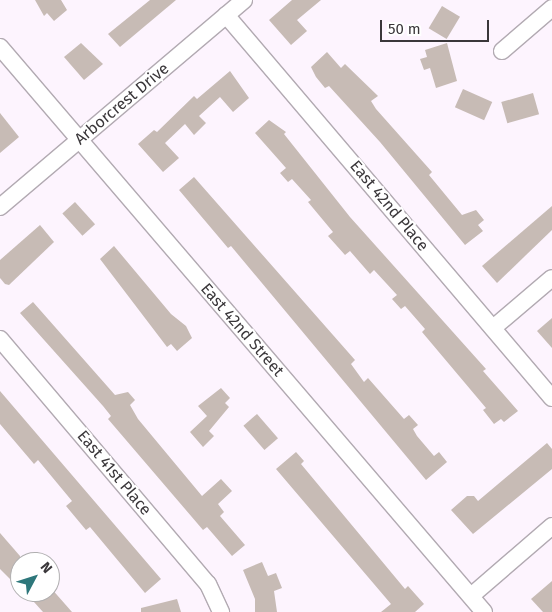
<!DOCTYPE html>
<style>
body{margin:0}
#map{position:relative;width:552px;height:612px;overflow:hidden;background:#fdf4fe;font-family:"Fira Sans",sans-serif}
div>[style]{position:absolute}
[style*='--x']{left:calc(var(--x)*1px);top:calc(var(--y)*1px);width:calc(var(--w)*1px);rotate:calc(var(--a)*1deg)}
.building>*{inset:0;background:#c7bbb5;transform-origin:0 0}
.roads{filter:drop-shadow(1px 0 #b2aab2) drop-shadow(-1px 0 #b2aab2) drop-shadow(0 1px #b2aab2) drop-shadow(0 -1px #b2aab2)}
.minor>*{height:16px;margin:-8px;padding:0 8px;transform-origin:8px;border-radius:8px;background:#fff}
span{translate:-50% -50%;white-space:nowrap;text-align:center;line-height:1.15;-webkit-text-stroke:4px #fff;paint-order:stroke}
.street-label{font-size:16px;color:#3a373a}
.north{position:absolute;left:10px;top:552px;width:50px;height:50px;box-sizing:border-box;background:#fff;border:1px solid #b0afb0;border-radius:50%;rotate:50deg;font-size:14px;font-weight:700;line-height:20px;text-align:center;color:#3a373a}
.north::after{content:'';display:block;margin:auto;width:18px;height:22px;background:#2e777b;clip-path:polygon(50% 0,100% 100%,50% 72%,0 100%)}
.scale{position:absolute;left:380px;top:20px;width:109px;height:22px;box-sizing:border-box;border:2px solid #3a373a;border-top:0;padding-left:6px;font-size:15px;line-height:18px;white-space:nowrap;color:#3a373a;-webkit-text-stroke:4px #fff;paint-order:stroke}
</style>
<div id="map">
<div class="building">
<i style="clip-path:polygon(35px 0,61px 0,67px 10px,54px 21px,47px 13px,44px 16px)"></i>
<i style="clip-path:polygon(150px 0,176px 0,120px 47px,108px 34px)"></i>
<i style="clip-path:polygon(292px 0,321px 0,297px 20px,307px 31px,291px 45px,269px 20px)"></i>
<i style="left:442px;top:6px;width:21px;height:26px;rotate:31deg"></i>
<i style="clip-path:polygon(81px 43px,103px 64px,84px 80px,64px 57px)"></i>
<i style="clip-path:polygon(447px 43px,457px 81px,436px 88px,430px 68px,424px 70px,420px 59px,427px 57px,425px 50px)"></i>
<i style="clip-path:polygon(327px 52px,341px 68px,345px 64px,378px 96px,371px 101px,376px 109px,432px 172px,429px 175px,462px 215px,476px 210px,484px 220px,478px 225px,483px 231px,465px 245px,380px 142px,329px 86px,325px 88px,316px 77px,311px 67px)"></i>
<i style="clip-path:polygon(230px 71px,249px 98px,233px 112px,220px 97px,199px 116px,206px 123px,194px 135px,185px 124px,165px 143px,179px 158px,163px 172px,138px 144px,154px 130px,157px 132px,194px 96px,197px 99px)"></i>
<i style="left:463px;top:89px;width:32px;height:20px;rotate:24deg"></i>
<i style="left:533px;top:93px;width:22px;height:33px;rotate:74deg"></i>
<i style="clip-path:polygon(0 113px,19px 137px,0 153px)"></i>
<i style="clip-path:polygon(269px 120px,286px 132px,284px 134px,350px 217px,486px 369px,483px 371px,518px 411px,504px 422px,501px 419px,494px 424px,483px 410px,486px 408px,422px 332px,425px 329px,405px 306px,401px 309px,392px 299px,397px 295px,374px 270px,370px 274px,350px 251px,345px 255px,328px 236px,333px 232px,308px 202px,311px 200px,292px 179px,288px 182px,280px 173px,286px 168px,255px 133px)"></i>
<i style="clip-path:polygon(194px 177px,355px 360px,351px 364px,364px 382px,368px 378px,404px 419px,409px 415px,418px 425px,413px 429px,417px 436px,434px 456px,439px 452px,447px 462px,426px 480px,231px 246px,228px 248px,179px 190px)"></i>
<i style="left:75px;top:202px;width:30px;height:17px;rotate:48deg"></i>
<i style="clip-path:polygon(552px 206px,552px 230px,497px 283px,482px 266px)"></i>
<i style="clip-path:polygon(40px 225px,54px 242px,9px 285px,5px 284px,0 278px,0 260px)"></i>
<i style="clip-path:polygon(114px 246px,171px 314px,186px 326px,192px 338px,177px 351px,171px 344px,167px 347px,100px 259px)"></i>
<i style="clip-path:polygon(33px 302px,115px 395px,128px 392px,135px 400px,130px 405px,138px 419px,202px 496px,221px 479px,232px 491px,218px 504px,224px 512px,220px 516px,245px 545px,232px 556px,207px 527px,203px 530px,108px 419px,111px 416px,103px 406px,20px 313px)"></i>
<i style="clip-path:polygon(552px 318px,552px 348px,537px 331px)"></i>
<i style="clip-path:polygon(221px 388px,230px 398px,225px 403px,229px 407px,209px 431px,214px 436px,203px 447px,190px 432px,207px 416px,198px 406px)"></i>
<i style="clip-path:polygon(0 391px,161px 579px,145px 593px,90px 527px,86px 530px,66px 506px,72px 501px,38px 460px,34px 464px,0 424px)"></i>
<i style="left:257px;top:414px;width:32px;height:18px;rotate:49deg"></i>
<i style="clip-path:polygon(547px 443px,552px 449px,552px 469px,473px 534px,451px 510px,467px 496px,474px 496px,478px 501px)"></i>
<i style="clip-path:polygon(296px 452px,304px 461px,301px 464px,405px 589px,408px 586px,424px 604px,415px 612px,381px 612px,391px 604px,276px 469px)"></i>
<i style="clip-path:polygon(0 533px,20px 556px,20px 589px,0 569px)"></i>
<i style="clip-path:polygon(262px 562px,268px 576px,276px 573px,282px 588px,274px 591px,277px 612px,255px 612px,255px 599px,243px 570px)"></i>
<i style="clip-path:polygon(552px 581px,552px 612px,543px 612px,531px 599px)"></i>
<i style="clip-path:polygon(50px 588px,50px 587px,72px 612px,43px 612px,25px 592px,50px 592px)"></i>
<i style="clip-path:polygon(177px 599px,181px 612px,141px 612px,141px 608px)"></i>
</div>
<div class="roads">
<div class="minor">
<i style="--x:226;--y:15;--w:503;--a:49.6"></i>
<i style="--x:0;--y:47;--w:744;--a:49.42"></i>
<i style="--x:502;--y:51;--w:66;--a:-40.7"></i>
<i style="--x:0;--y:207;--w:320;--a:-40.3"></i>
<i style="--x:493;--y:328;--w:77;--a:-40.3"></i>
<i style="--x:0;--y:339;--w:321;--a:49.7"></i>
<i style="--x:208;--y:584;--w:31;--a:65"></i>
<i style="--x:471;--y:596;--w:107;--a:-40.8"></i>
</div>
</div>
<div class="street-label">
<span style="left:122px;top:104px;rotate:-40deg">Arborcrest Drive</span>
<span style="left:389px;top:206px;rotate:50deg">East 42nd Place</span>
<span style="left:242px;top:330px;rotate:49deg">East 42nd Street</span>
<span style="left:114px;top:473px;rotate:50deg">East 41st Place</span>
</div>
<div class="north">N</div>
<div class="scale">50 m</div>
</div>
